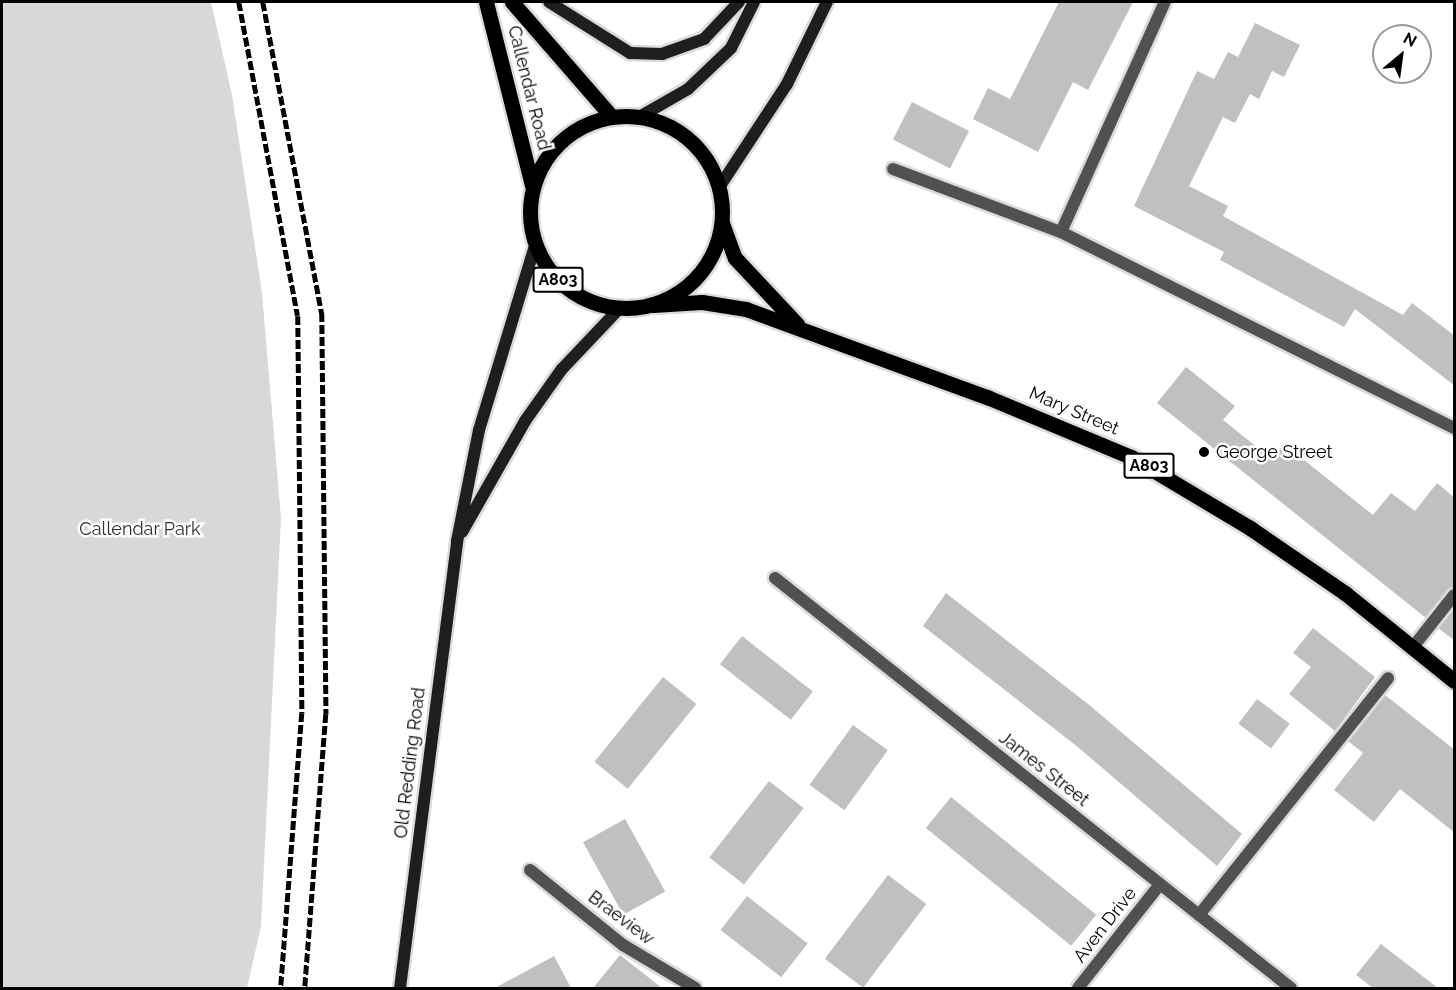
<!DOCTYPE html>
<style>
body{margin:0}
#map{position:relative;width:1456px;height:990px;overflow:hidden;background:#fff;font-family:Raleway,sans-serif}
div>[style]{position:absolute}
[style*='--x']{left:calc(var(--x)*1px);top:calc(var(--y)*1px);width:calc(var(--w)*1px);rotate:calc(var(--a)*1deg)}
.green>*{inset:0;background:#d8d8d8}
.building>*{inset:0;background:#c0c0c0;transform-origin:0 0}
.roads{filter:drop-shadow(2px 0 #dbdbdb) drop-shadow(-2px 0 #dbdbdb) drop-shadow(0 2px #dbdbdb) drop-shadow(0 -2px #dbdbdb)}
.street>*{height:12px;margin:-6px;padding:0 6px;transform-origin:6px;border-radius:6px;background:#515151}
.secondary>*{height:12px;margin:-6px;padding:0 6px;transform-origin:6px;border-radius:6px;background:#1e1e1e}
.primary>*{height:15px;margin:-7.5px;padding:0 7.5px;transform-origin:7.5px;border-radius:7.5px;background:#000}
.primary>.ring{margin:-7.5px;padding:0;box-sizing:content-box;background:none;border:15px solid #000;border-radius:50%}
.rail>*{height:4.5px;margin-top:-2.25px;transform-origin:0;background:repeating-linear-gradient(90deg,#000 0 9px,transparent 0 12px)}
.dots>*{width:16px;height:16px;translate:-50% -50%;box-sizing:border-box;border:3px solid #fff;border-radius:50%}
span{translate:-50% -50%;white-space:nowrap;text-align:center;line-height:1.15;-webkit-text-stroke:5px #fff;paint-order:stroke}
.shield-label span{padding:2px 4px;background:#fff;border:2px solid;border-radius:4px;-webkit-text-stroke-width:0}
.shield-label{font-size:16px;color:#000;font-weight:700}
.street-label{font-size:18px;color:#000}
.poi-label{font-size:18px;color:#000}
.left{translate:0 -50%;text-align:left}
.park-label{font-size:18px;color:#2f2f2f}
.frame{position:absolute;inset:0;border:3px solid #000;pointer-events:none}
.north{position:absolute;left:1372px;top:24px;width:60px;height:60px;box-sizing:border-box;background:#fff;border:2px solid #999;border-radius:50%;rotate:29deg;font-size:16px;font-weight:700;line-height:24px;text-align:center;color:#000}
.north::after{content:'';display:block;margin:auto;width:21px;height:27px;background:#000;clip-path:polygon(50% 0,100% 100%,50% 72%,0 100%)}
</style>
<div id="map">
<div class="green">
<i style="clip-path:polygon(2px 2px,211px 2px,232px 95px,262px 293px,281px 518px,261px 926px,247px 988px,2px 988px)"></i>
</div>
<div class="building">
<i style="clip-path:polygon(1059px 2px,1133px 2px,1088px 90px,1073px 82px,1038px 152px,973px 119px,988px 88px,1010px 99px)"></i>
<i style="clip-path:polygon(1255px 23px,1300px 45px,1284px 77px,1272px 71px,1259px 99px,1250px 94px,1235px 123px,1223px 117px,1189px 186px,1228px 206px,1223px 216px,1403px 315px,1412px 303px,1455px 336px,1455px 386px,1355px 309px,1344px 327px,1220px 260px,1224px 252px,1134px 206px,1197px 71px,1214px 79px,1228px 52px,1238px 57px)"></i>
<i style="left:912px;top:102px;width:64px;height:42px;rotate:27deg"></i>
<i style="clip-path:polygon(1186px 367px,1235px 406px,1223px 420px,1272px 459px,1284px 444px,1373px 515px,1391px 493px,1415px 511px,1437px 483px,1455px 498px,1455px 587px,1426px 618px,1157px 403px)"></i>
<i style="clip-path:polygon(946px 593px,1088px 704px,1242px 834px,1217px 866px,1079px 748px,923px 626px)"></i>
<i style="clip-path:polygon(1455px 608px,1455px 641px,1438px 628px)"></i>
<i style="clip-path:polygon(1313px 628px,1375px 677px,1335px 731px,1289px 694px,1311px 667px,1293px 653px)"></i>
<i style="left:742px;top:636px;width:90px;height:36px;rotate:38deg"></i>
<i style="left:663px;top:677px;width:43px;height:109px;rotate:39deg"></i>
<i style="clip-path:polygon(1385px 695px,1455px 750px,1455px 833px,1400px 789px,1374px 822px,1334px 790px,1363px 753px,1348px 741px)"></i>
<i style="left:1257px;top:699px;width:41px;height:31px;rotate:37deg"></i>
<i style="left:853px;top:725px;width:43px;height:74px;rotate:36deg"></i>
<i style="left:769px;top:781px;width:44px;height:97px;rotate:38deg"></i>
<i style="left:951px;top:797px;width:187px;height:40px;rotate:39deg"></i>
<i style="left:625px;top:819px;width:83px;height:48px;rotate:61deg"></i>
<i style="left:888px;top:875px;width:48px;height:105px;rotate:37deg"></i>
<i style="left:747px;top:896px;width:77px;height:43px;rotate:38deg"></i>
<i style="clip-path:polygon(1381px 944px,1438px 988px,1373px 988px,1356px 975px)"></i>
<i style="clip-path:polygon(620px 955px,662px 988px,593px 988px)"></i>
<i style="clip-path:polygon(554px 956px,571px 988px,495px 988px)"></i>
</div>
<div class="roads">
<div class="street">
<i style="--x:893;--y:169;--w:179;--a:20.6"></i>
<i style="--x:1061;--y:232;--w:439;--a:26.5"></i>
<i style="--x:1061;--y:232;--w:252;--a:-65.7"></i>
<i style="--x:775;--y:578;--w:659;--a:38.47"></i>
<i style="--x:1413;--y:647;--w:66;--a:-51.7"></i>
<i style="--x:530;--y:870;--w:119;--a:38.9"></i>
<i style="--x:623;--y:945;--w:84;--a:30.8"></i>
<i style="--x:1199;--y:915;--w:303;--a:-51.4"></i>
<i style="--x:1078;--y:988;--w:132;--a:-51.7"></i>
</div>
<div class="secondary">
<i style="--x:549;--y:2;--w:96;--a:32.2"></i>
<i style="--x:630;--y:53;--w:32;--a:2"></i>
<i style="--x:662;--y:54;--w:45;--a:-19.7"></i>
<i style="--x:704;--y:39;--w:51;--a:-46.6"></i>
<i style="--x:641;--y:116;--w:54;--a:-29.9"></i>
<i style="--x:688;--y:89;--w:59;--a:-43.6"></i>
<i style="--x:731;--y:48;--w:51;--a:-63.4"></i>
<i style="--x:720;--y:186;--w:122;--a:-56.7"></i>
<i style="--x:787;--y:84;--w:91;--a:-64"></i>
<i style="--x:462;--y:532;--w:128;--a:-60.4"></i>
<i style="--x:525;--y:421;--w:64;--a:-54.6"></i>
<i style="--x:562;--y:369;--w:83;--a:-46.5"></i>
<i style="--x:400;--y:988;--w:451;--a:-82.7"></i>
<i style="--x:457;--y:541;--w:113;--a:-78.8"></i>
<i style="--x:479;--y:430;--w:192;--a:-73.1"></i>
</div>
<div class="primary">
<i style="--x:486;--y:2;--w:189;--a:75.9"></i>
<i style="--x:512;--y:2;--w:151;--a:49"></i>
<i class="ring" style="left:530px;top:116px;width:177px;height:177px"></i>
<i style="--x:722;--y:223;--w:37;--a:70"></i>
<i style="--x:735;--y:258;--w:91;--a:46.8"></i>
<i style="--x:653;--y:305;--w:49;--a:-3.5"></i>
<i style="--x:702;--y:302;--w:45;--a:9"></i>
<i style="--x:746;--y:309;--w:257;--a:20.1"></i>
<i style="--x:987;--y:397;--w:156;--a:22.6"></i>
<i style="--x:1131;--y:457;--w:139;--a:30.8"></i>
<i style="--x:1250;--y:528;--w:115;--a:34.4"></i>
<i style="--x:1345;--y:593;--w:140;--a:38.9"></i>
</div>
</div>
<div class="rail">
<i style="--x:239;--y:2;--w:319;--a:79.4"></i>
<i style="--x:298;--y:316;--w:397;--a:89.4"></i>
<i style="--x:302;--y:713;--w:276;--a:94.4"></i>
<i style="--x:263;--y:2;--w:317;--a:79.3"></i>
<i style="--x:322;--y:313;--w:401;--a:89.4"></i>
<i style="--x:326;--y:714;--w:275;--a:94.4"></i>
</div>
<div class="dots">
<i style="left:1204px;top:452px;background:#000"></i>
</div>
<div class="shield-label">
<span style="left:558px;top:280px">A803</span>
<span style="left:1149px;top:466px">A803</span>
</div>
<div class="street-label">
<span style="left:529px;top:88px;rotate:76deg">Callendar Road</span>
<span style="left:1074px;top:411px;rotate:23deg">Mary Street</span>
<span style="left:410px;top:763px;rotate:-83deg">Old Redding Road</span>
<span style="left:1044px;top:769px;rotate:38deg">James Street</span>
<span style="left:621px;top:918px;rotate:37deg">Braeview</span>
<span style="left:1105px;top:925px;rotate:-52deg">Aven Drive</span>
</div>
<div class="poi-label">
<span class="left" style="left:1216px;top:452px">George Street</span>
</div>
<div class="park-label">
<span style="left:140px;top:529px">Callendar Park</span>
</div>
<div class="frame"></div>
<div class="north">N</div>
</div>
